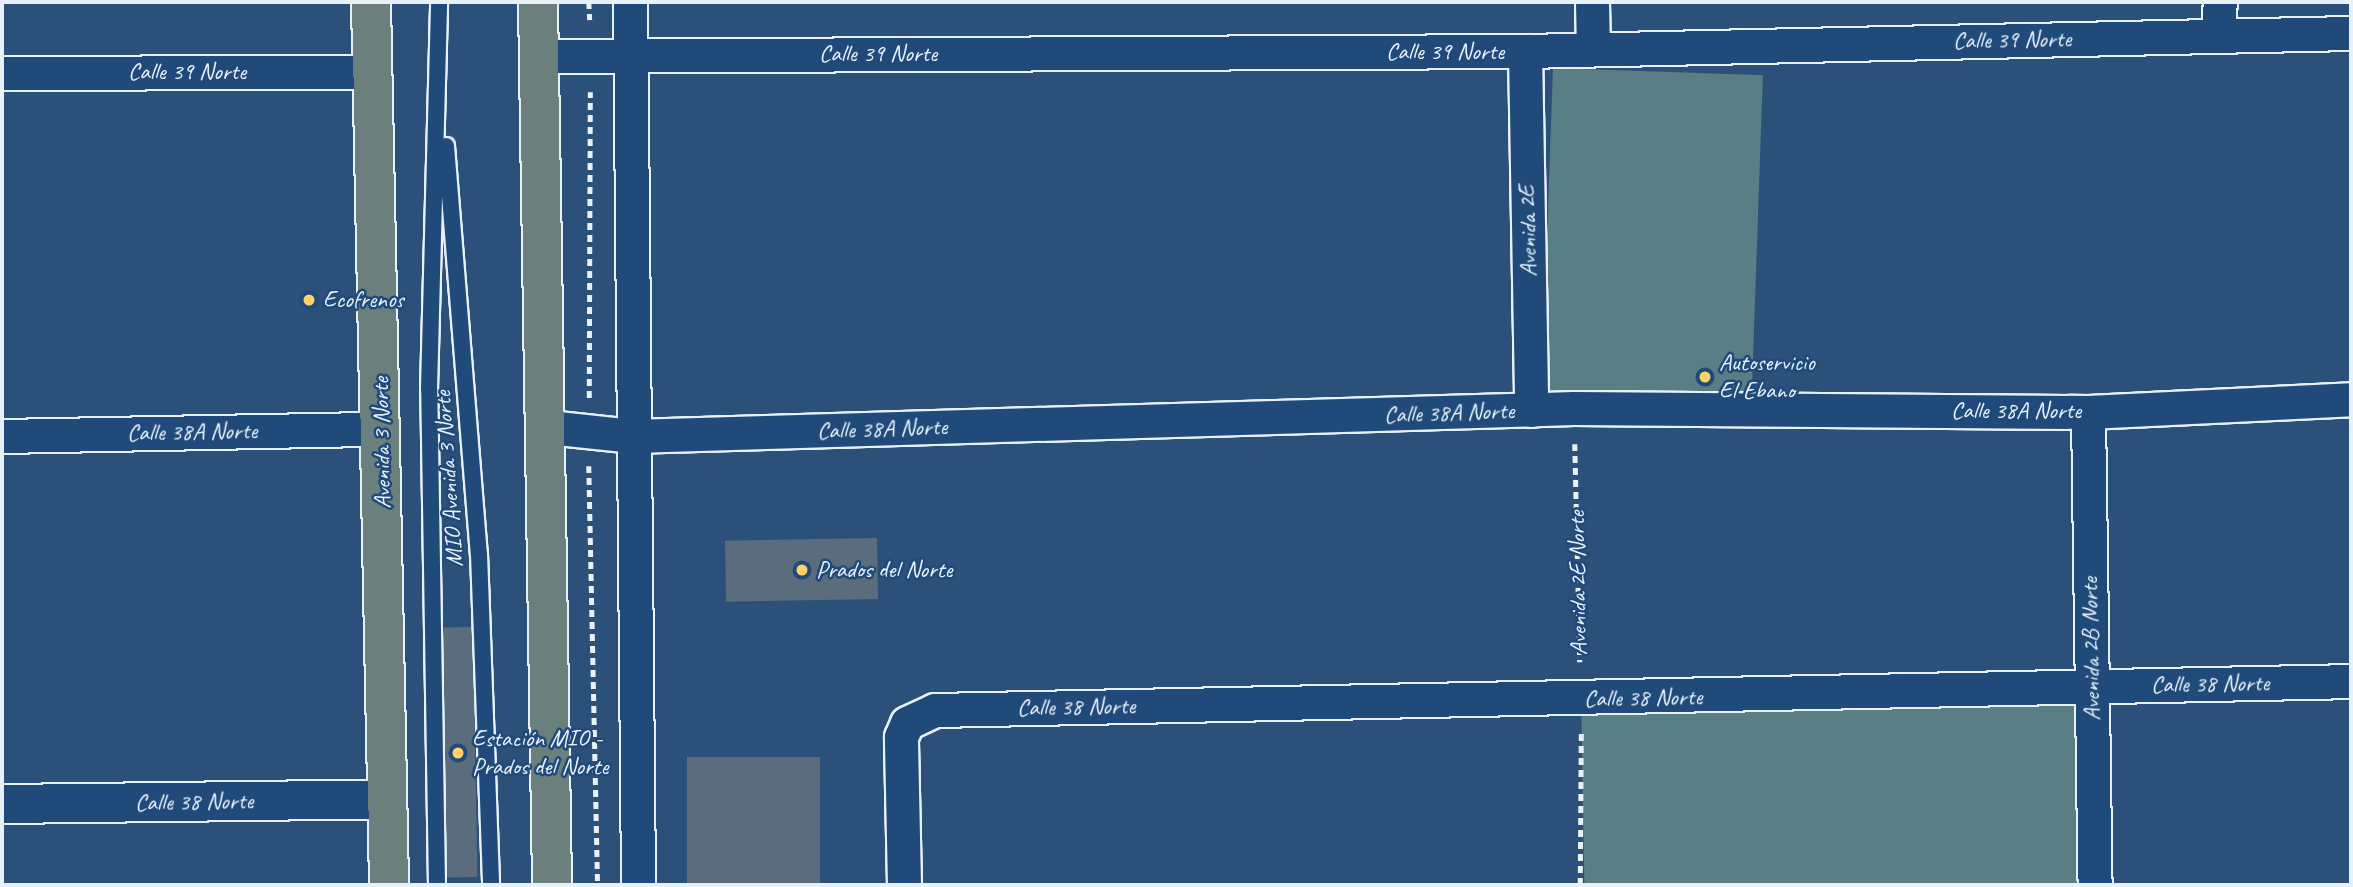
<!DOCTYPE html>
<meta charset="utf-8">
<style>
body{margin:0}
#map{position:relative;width:2353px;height:887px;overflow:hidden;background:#2b517a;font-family:Caveat,sans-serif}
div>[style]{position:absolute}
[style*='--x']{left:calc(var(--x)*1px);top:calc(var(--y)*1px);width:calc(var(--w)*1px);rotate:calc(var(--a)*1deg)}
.green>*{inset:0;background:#597e84;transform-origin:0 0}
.building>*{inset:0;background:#5b6d7c;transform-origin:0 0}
.path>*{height:4.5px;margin-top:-2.25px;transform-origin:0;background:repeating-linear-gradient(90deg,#e8f1f8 0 7px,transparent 0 12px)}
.roads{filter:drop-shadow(2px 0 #e8f1f8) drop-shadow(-2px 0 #e8f1f8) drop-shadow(0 2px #e8f1f8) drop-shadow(0 -2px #e8f1f8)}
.service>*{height:16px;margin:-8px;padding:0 8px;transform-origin:8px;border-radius:8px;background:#1f4a7a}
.minor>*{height:33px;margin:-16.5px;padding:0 16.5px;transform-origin:16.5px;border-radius:16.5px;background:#1f4a7a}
.tertiary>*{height:38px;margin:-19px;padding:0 19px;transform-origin:19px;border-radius:19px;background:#1f4a7a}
.primary>*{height:38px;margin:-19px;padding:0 19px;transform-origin:19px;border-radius:19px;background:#6b7f7c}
.dots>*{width:19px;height:19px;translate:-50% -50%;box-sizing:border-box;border:4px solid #1f4a7a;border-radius:50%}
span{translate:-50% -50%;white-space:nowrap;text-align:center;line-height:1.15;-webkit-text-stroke:5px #1f4a7a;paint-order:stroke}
.street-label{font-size:24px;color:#e8f1f8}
.poi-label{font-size:24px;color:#e8f1f8}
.left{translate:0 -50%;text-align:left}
.frame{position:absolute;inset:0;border:4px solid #e8f1f8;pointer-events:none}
</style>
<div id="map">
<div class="green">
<i style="left:1553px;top:68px;width:210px;height:331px;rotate:2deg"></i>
<i style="left:2091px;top:687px;width:198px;height:510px;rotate:89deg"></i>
</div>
<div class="building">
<i style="left:877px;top:538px;width:61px;height:152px;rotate:89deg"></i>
<i style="left:473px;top:627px;width:250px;height:32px;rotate:89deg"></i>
<i style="left:687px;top:757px;width:133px;height:128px"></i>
</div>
<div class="path">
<i style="--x:589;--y:2;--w:18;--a:87"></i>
<i style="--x:589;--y:398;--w:306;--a:-89.8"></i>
<i style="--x:1575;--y:444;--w:218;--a:88.7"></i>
<i style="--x:589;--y:466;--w:419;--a:88.8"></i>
<i style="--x:1580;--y:885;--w:154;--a:-89.6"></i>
</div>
<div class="roads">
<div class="service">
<i style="--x:446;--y:146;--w:409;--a:85.4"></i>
<i style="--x:479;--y:554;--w:331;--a:87.9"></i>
<i style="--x:437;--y:885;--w:496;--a:-90.9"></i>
<i style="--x:429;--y:389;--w:387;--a:-88.5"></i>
</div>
<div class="minor">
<i style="--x:630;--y:2;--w:883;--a:89.48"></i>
<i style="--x:1592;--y:2;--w:46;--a:88.8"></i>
<i style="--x:2218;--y:36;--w:34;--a:-87"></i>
<i style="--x:1525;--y:51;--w:359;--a:89"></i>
<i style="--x:539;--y:56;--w:986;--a:-0.29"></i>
<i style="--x:1525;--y:51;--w:826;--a:-1.25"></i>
<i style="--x:2;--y:73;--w:370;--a:-0.2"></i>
<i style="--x:2088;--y:412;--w:473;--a:89.2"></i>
<i style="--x:548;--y:427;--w:84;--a:6.1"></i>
<i style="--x:632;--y:436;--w:942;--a:-1.7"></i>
<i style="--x:1574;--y:408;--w:514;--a:0.45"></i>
<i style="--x:2088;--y:412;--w:263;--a:-2.8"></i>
<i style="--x:2;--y:436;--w:380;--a:-1.1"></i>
<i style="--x:904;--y:885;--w:148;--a:-91.2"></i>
<i style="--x:901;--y:737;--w:15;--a:-67"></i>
<i style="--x:907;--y:723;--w:31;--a:-25"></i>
<i style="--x:935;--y:710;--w:1416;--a:-1.17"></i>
</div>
<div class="tertiary">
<i style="--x:2;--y:804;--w:385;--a:-0.7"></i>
</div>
<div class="primary">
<i style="--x:371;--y:2;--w:883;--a:88.83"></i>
<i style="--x:538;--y:2;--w:883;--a:89.09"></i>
</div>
</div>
<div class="dots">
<i style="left:309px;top:300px;background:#ffd166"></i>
<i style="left:1705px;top:377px;background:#ffd166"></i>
<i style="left:802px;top:570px;background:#ffd166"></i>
<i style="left:458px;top:753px;background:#ffd166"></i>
</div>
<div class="street-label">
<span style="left:2012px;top:40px;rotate:-1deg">Calle 39 Norte</span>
<span style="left:1445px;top:52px">Calle 39 Norte</span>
<span style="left:878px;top:54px">Calle 39 Norte</span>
<span style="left:187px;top:72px">Calle 39 Norte</span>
<span style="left:1528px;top:231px;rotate:-91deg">Avenida 2E</span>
<span style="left:2016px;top:411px">Calle 38A Norte</span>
<span style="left:1449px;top:413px;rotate:-2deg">Calle 38A Norte</span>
<span style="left:882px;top:429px;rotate:-2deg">Calle 38A Norte</span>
<span style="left:192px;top:432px;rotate:-1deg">Calle 38A Norte</span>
<span style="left:382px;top:443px;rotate:-91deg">Avenida 3 Norte</span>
<span style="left:449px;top:479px;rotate:-94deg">MIO Avenida 3 Norte</span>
<span style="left:1578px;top:583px;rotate:-91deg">Avenida 2E Norte</span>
<span style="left:2091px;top:649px;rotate:-91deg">Avenida 2B Norte</span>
<span style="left:2210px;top:684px;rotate:-1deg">Calle 38 Norte</span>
<span style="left:1643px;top:698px;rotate:-1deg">Calle 38 Norte</span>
<span style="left:1076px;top:707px;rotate:-1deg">Calle 38 Norte</span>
<span style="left:194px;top:802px;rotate:-1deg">Calle 38 Norte</span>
</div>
<div class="poi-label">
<span class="left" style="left:323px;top:300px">Ecofrenos</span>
<span class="left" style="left:1719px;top:377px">Autoservicio<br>El Ebano</span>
<span class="left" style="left:816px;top:570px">Prados del Norte</span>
<span class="left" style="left:472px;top:753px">Estación MIO -<br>Prados del Norte</span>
</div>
<div class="frame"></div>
</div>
